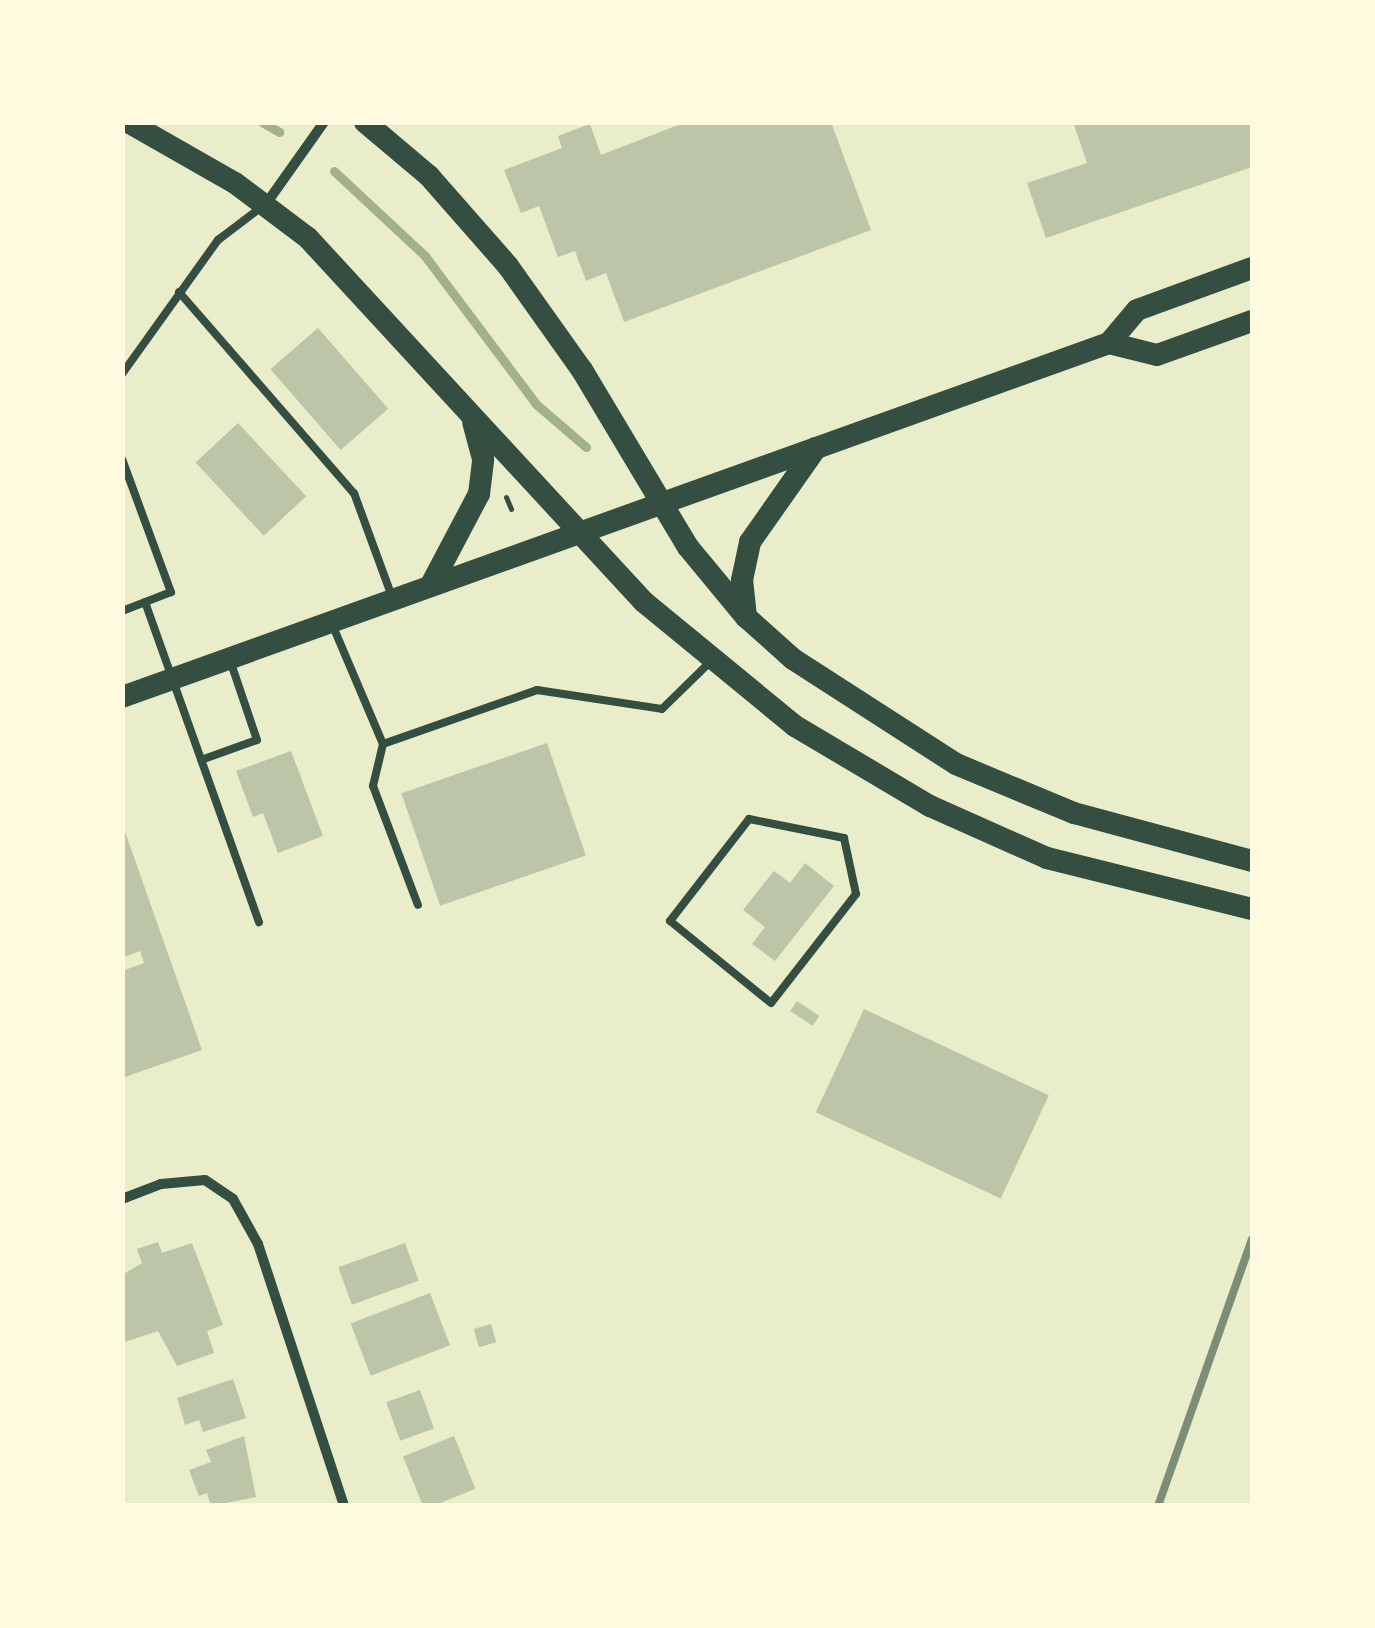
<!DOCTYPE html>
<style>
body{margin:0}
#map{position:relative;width:1375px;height:1628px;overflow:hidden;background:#e9edc9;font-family:Quicksand,sans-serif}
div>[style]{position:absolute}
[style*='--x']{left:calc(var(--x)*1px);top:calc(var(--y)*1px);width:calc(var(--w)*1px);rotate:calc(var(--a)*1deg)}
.stream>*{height:9px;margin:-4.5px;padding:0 4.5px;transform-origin:4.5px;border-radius:4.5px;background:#a3b18a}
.building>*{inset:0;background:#bcc5a7;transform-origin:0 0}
.path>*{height:5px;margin:-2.5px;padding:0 2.5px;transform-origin:2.5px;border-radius:2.5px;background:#344e41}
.service>*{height:8px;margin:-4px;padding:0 4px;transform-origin:4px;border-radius:4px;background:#344e41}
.minor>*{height:10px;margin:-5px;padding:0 5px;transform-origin:5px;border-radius:5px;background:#344e41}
.primary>*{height:22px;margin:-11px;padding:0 11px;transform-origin:11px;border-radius:11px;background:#344e41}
.rail>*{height:8px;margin:-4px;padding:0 4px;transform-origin:4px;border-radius:4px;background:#7c8e77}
span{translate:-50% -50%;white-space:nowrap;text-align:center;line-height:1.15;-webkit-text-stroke:8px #fefae0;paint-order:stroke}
.frame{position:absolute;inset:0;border:125px solid #fefae0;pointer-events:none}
</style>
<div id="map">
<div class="stream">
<i style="--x:262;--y:122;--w:20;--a:30"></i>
<i style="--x:334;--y:171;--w:125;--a:43"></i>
<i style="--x:425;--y:256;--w:185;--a:53.1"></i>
<i style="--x:536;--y:404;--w:66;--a:40.7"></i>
</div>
<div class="building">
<i style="clip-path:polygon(686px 122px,831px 122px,871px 230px,624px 322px,606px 273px,586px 281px,575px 251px,558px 257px,539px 206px,521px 213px,504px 170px,562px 148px,558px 136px,590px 124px,601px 155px)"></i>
<i style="clip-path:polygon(1073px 122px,1252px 122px,1252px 167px,1046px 238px,1027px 183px,1087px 163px)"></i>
<i style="left:318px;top:328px;width:107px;height:63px;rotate:49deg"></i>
<i style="left:238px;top:423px;width:100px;height:58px;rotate:47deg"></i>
<i style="left:547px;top:743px;width:119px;height:154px;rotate:71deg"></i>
<i style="clip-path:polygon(291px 751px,323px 836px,278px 853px,263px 813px,253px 817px,236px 771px)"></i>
<i style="clip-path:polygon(123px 826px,202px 1050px,122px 1078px,122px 971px,144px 963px,140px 951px,122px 958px)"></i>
<i style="clip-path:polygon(805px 863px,834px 886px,775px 961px,752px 944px,765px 927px,743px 910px,774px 871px,790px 883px)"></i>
<i style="left:797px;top:1001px;width:27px;height:12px;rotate:34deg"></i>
<i style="left:864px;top:1009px;width:204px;height:114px;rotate:25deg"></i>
<i style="clip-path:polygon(158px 1242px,162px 1253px,192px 1243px,223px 1325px,207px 1331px,214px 1353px,177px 1366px,158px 1331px,125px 1342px,122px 1335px,122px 1275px,142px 1263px,137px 1249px)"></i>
<i style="left:405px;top:1243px;width:40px;height:71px;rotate:70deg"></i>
<i style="left:430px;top:1293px;width:56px;height:85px;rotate:69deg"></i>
<i style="left:491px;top:1324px;width:19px;height:18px;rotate:74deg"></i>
<i style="clip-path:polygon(233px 1379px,246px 1418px,203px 1432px,199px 1420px,185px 1425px,177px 1398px)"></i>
<i style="left:420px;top:1390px;width:41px;height:36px;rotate:70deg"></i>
<i style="clip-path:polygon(244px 1436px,256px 1497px,211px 1506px,207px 1493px,199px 1496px,189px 1470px,211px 1462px,206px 1450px)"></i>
<i style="left:454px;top:1436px;width:57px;height:55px;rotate:68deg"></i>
</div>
<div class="path">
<i style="--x:506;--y:497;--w:13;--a:67"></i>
</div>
<div class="service">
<i style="--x:179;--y:292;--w:267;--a:49"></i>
<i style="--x:354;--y:493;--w:111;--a:69.9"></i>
<i style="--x:122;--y:374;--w:165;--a:-54.4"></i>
<i style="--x:218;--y:240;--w:56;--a:-37.1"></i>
<i style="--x:122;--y:459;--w:142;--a:69.8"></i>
<i style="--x:171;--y:592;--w:53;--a:158.8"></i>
<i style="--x:145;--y:602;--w:340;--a:70.4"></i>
<i style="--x:332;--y:624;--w:130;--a:67"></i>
<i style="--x:383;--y:744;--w:163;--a:-19.3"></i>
<i style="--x:537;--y:690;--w:126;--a:8.6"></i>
<i style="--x:662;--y:709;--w:66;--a:-44.4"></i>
<i style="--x:383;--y:744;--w:43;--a:103.4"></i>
<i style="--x:373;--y:786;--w:127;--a:69.3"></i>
<i style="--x:201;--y:760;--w:59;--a:-19.7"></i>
<i style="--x:257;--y:740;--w:81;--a:-108.7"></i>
<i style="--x:749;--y:819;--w:97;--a:11.3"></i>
<i style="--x:844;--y:838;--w:57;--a:77.9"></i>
<i style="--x:856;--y:894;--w:138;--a:127.9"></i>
<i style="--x:771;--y:1003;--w:130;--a:-140.9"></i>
<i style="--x:670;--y:921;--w:129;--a:-52.2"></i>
</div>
<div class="minor">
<i style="--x:266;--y:204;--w:100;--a:-54.7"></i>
<i style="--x:122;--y:1199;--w:42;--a:-21"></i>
<i style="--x:161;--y:1184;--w:44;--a:-5.2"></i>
<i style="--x:205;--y:1180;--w:34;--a:34"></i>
<i style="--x:233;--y:1199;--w:51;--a:60.9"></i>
<i style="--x:258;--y:1244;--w:276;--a:71.8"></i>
</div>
<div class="primary">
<i style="--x:128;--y:122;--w:123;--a:29.7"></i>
<i style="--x:235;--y:183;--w:91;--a:37"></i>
<i style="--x:308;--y:238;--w:495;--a:47.3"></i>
<i style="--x:644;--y:602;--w:195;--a:39.4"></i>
<i style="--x:795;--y:726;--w:157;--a:30.7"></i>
<i style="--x:930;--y:806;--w:128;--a:24"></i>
<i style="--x:1047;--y:858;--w:211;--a:14"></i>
<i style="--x:365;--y:122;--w:84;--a:40.2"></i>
<i style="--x:429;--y:176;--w:120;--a:48.7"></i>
<i style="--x:508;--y:266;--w:128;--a:54.6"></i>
<i style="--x:582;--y:370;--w:206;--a:59.1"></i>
<i style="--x:688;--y:547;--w:91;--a:50.4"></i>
<i style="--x:746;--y:617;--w:63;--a:41.8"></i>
<i style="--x:793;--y:659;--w:194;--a:32.8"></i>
<i style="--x:956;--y:764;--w:128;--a:22.6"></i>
<i style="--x:1074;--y:813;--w:184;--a:15.1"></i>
<i style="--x:1109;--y:343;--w:49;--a:14"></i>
<i style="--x:1157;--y:355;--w:101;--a:-19.7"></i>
<i style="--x:432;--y:583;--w:101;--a:-62.2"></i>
<i style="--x:479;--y:494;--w:35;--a:-83"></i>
<i style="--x:483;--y:459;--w:38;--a:-105"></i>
<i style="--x:746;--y:617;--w:37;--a:-96"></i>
<i style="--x:742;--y:580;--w:39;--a:-78"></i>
<i style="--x:750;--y:542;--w:115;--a:-54.9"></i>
<i style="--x:122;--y:697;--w:1049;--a:-19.73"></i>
<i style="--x:1109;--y:343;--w:43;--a:-49.7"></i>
<i style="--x:1137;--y:310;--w:122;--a:-20.1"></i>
</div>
<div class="rail">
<i style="--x:1158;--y:1506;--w:283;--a:-70.6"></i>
</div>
<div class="frame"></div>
</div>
